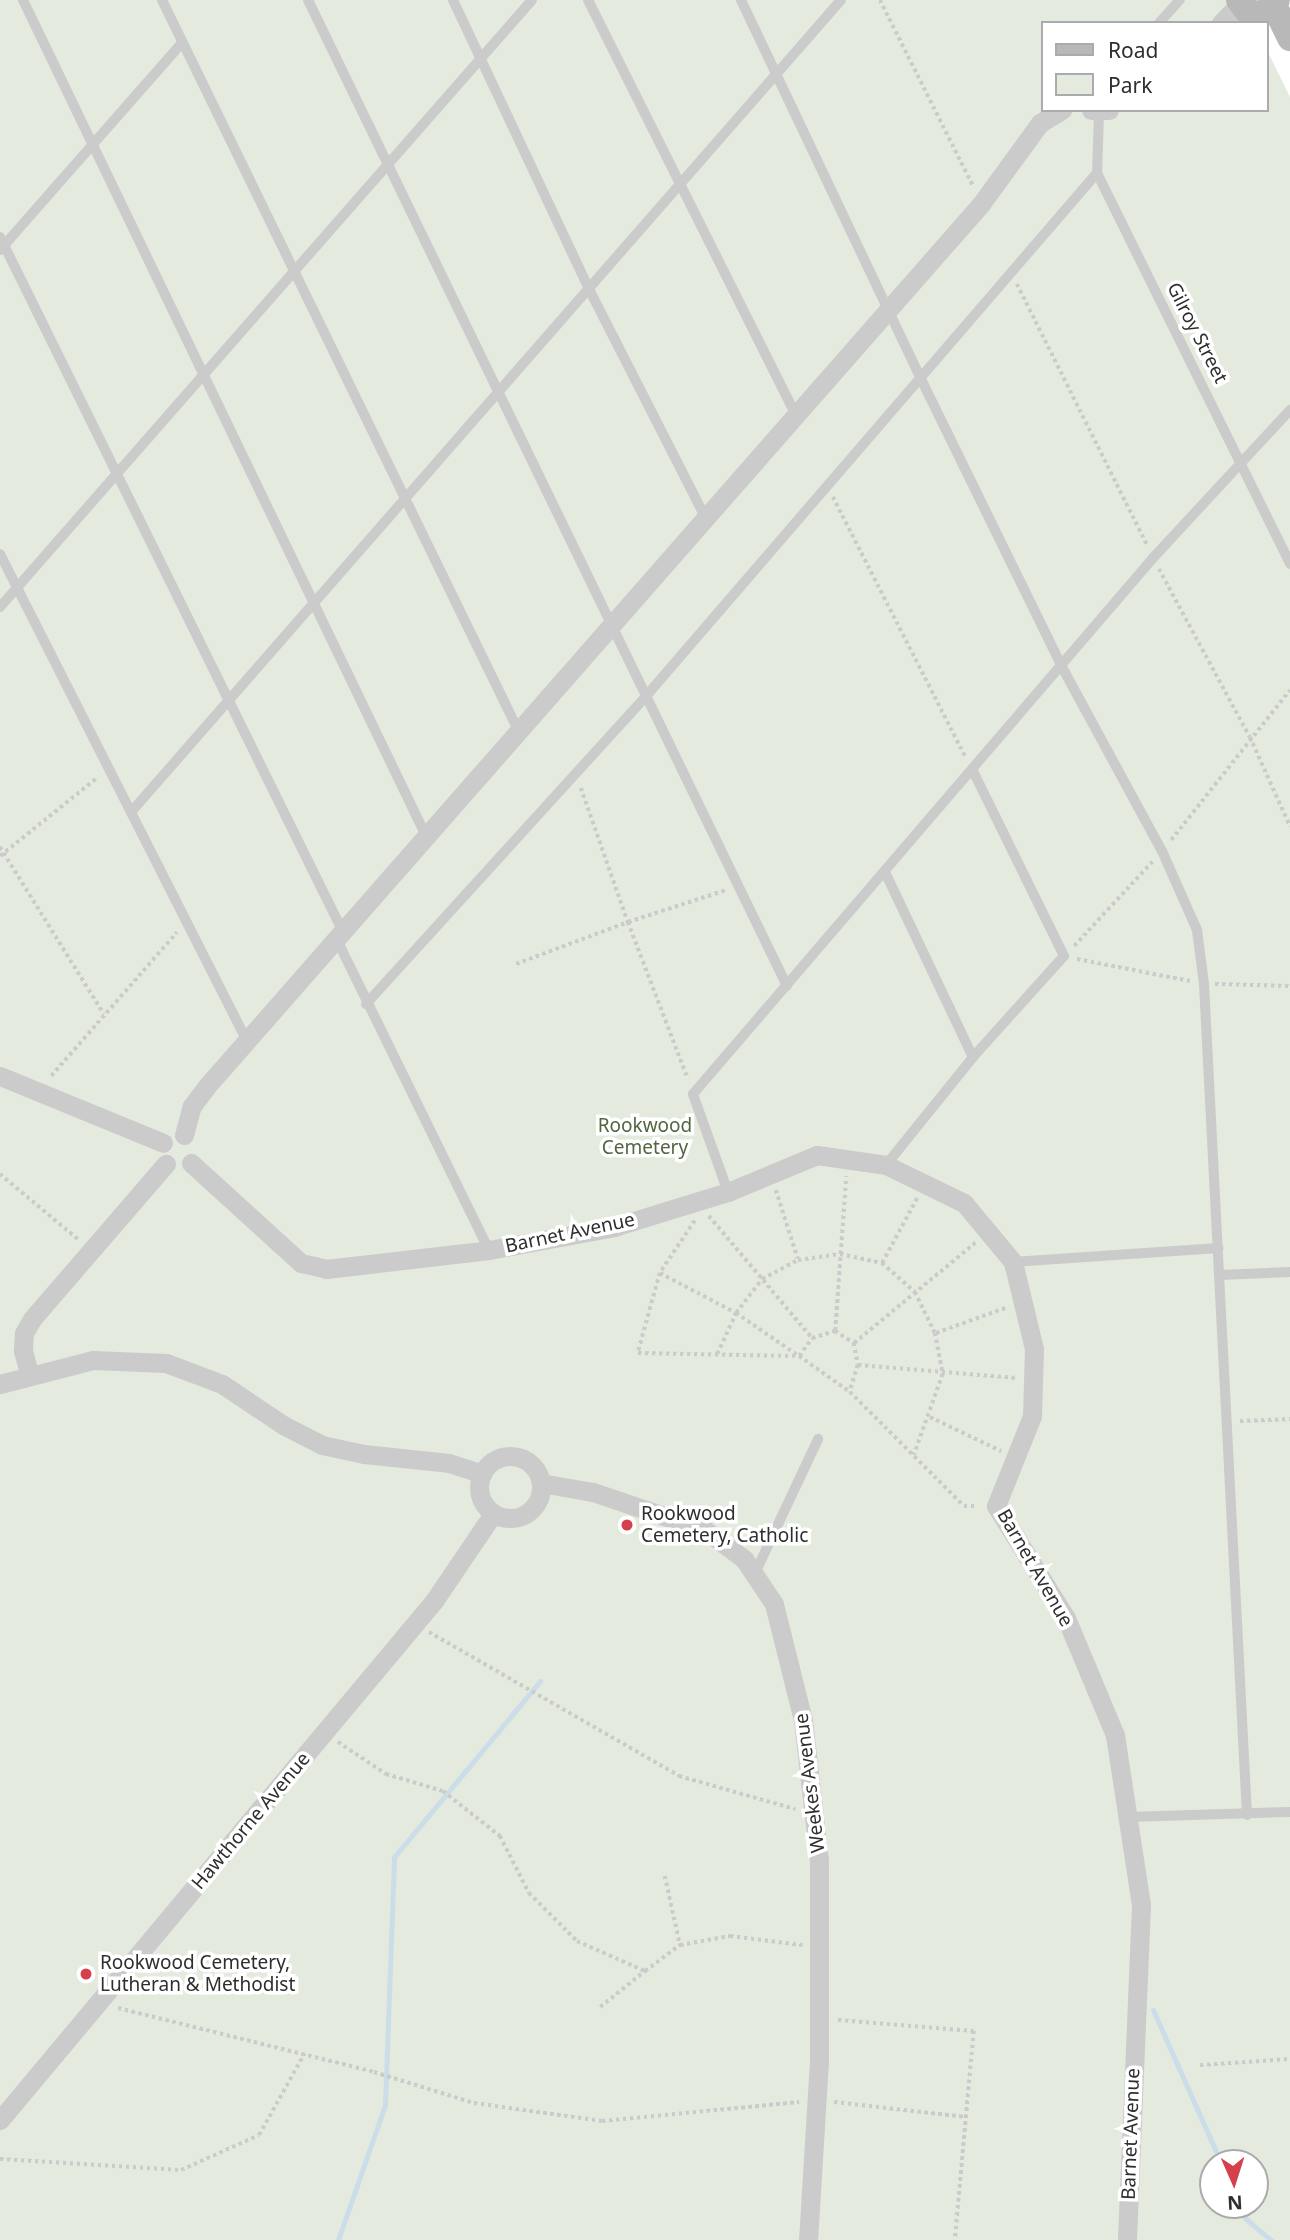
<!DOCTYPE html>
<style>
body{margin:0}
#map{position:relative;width:1290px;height:2240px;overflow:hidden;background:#fff;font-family:"Noto Sans",sans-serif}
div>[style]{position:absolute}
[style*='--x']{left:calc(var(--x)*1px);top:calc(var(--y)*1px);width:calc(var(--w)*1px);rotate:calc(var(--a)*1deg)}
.green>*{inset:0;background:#e4eadd}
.stream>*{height:5px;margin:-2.5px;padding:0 2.5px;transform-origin:2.5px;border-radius:2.5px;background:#cbdde9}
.path>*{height:3.5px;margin-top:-1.75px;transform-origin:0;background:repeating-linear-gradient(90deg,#cbcbcb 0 3.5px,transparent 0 7px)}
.lane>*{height:10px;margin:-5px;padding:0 5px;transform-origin:5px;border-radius:5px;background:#cbcbcb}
.street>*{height:19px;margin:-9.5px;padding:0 9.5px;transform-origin:9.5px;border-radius:9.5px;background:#cbcbcb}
.street>.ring{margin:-9.5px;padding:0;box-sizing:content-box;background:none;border:19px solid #cbcbcb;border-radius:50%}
.secondary>*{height:26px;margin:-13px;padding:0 13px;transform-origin:13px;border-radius:13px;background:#b8b8b8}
.dots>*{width:19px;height:19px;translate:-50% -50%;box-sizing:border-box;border:4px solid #fff;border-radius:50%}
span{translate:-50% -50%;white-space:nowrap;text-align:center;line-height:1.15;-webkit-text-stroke:7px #fff;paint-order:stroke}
.street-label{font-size:19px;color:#2e2e2e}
.park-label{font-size:19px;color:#526640}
.poi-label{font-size:19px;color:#2e2e2e}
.left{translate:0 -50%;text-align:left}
.legend{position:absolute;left:1041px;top:21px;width:228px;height:91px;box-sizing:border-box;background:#fff;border:2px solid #ababab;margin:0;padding:9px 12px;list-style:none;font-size:21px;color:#2e2e2e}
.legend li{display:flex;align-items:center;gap:14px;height:35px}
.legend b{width:35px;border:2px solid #ababab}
.north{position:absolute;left:1199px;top:2149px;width:70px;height:70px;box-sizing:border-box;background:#fff;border:2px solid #ababab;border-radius:50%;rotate:177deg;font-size:19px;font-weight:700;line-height:28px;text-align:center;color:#2e2e2e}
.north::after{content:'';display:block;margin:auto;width:24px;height:32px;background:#d5404d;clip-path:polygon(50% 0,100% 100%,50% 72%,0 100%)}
</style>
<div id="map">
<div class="green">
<i style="clip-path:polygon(evenodd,0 0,1243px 0,1254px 23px,1043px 23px,1043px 110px,1267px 110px,1267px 50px,1290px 97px,1290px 2240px,0 2240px,0 0,1213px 2163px,1255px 2163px,1255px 2205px,1213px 2205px,1213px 2163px)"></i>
</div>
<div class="stream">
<i style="--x:1153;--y:2010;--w:167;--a:66"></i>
<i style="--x:1240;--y:2205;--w:15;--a:67"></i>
<i style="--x:1246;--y:2219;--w:33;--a:40"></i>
<i style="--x:338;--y:2240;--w:143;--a:-70.8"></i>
<i style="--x:385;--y:2105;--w:248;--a:-87.9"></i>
<i style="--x:394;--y:1857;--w:229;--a:-50.3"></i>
</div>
<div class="path">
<i style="--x:880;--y:0;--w:208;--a:63.4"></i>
<i style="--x:1017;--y:284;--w:294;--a:63.5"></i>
<i style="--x:833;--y:497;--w:293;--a:63"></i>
<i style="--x:1159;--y:569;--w:191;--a:61.6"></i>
<i style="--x:1250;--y:737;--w:98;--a:65.8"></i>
<i style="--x:581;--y:788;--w:142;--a:70.7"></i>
<i style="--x:628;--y:922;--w:103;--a:-18.1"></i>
<i style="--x:1171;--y:840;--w:191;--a:-51.6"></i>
<i style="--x:0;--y:847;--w:197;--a:58.1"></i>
<i style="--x:0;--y:856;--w:126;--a:-38.9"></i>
<i style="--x:1074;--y:946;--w:115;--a:-47.1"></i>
<i style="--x:1077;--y:959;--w:115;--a:11"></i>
<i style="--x:516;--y:964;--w:120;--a:-20.6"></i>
<i style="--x:628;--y:922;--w:168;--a:69.1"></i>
<i style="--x:1215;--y:984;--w:75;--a:1.5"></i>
<i style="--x:51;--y:1076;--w:191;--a:-48.8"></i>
<i style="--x:0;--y:1174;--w:103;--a:39.9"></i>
<i style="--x:776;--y:1190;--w:72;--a:72.3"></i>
<i style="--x:709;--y:1216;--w:160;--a:49.8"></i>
<i style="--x:695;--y:1221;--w:63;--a:123.9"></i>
<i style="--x:660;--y:1273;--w:83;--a:105.4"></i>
<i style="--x:638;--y:1353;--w:161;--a:1.1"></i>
<i style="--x:799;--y:1356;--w:62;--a:35.2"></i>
<i style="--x:882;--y:1263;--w:74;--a:-61.7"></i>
<i style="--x:660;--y:1273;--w:86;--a:27.8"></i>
<i style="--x:736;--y:1313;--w:76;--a:34.3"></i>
<i style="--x:799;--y:1356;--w:22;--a:-54"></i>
<i style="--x:812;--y:1338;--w:24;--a:-17"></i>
<i style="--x:835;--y:1331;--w:22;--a:32"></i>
<i style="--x:854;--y:1343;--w:22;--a:80"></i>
<i style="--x:858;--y:1365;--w:28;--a:107"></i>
<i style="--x:850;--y:1392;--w:161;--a:45"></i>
<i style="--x:964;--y:1506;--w:14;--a:0"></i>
<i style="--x:835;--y:1331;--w:155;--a:-85.9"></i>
<i style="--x:936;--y:1333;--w:77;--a:-19.9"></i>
<i style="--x:854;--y:1343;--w:158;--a:-39.6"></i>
<i style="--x:717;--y:1354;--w:45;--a:-65.1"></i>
<i style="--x:736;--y:1313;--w:43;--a:-52.6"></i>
<i style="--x:762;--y:1279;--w:41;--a:-27.8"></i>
<i style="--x:798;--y:1260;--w:42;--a:-8.1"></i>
<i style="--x:840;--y:1254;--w:43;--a:12.1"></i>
<i style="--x:882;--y:1263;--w:44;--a:41.3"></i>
<i style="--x:915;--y:1292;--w:46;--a:64"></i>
<i style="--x:935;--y:1333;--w:42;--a:79"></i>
<i style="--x:943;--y:1374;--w:86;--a:109.7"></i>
<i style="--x:858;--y:1365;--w:160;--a:4.7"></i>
<i style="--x:930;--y:1417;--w:79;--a:25.6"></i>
<i style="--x:1240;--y:1421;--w:50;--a:-2.3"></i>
<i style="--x:429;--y:1632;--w:289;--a:29.9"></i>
<i style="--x:679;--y:1776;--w:121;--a:15.9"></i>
<i style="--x:338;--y:1742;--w:58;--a:33.7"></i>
<i style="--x:386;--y:1774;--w:59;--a:16.6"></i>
<i style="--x:443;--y:1791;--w:73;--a:38.3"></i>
<i style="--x:500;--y:1836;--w:64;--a:63"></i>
<i style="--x:529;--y:1893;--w:68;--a:45"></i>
<i style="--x:577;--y:1941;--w:74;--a:23.8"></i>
<i style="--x:645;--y:1971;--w:44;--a:-36.6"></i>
<i style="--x:665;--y:1876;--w:71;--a:77.7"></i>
<i style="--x:680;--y:1945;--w:51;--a:-10.2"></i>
<i style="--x:730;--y:1936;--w:73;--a:7.1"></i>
<i style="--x:600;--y:2007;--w:58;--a:-38.7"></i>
<i style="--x:118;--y:2008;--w:264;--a:14"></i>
<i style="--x:374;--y:2072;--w:105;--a:17.2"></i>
<i style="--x:474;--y:2103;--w:129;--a:8"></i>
<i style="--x:602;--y:2121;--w:198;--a:-5.5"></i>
<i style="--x:838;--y:2020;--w:136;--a:4.6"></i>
<i style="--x:974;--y:2031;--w:210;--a:95.2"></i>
<i style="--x:1200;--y:2065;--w:90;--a:-3.8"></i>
<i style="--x:834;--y:2102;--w:133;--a:6.5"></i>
<i style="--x:0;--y:2159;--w:181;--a:3.5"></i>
<i style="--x:181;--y:2170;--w:85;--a:-24.2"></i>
<i style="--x:259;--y:2135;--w:93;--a:-60.9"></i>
</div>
<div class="lane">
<i style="--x:23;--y:0;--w:930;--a:64.26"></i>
<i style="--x:162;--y:0;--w:814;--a:64"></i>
<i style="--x:308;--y:0;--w:1096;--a:64.09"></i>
<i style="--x:453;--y:0;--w:322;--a:64.8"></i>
<i style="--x:590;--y:291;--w:256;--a:63"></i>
<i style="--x:588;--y:0;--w:465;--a:63.4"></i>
<i style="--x:741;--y:0;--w:417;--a:64.6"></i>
<i style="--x:920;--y:377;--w:323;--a:63.9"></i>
<i style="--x:1062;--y:667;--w:209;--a:61.5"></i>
<i style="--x:1162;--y:851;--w:86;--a:66.1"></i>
<i style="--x:1197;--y:930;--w:54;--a:82.6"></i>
<i style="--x:1204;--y:984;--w:832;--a:87.04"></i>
<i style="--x:1159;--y:23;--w:31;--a:-48"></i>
<i style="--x:1099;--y:113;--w:60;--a:91.9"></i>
<i style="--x:1097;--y:173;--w:436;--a:63.7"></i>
<i style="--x:0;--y:237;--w:777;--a:63.73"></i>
<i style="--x:0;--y:250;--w:276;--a:-48.7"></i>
<i style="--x:0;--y:554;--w:546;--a:63.11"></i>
<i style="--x:0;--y:607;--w:807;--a:-48.77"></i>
<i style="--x:132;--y:811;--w:1077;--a:-48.84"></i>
<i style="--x:885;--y:872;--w:205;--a:64.6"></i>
<i style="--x:338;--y:942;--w:343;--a:63.9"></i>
<i style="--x:366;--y:1004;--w:418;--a:-47.7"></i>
<i style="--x:647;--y:695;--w:689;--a:-49.24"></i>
<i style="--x:886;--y:1165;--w:139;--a:-51.1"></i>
<i style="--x:973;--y:1057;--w:136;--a:-48"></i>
<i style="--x:1064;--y:956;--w:206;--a:-116.2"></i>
<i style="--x:728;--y:1192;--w:104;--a:-109.7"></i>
<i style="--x:693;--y:1094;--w:706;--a:-49.36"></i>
<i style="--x:1153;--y:558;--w:202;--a:-47.2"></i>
<i style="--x:1013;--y:1262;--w:206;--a:-3.9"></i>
<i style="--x:1220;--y:1275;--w:70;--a:-2.5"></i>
<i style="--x:756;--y:1571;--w:146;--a:-64.8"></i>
<i style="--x:1128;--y:1817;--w:162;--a:-1.8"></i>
</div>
<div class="street">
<i style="--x:1221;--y:23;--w:28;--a:-46"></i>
<i style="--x:1091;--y:110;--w:18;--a:0"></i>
<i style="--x:0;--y:1076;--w:176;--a:22.3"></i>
<i style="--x:184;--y:1135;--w:30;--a:-75"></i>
<i style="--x:192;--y:1106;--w:25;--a:-53"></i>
<i style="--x:207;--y:1086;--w:1173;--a:-48.73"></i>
<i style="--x:981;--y:204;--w:100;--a:-53.9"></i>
<i style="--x:1040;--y:123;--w:26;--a:-31"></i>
<i style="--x:191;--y:1163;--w:149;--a:42.3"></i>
<i style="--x:301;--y:1263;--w:26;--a:13"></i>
<i style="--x:326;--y:1269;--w:164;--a:-6.6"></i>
<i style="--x:489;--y:1250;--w:127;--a:-10.4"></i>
<i style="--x:614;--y:1227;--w:119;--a:-17.1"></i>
<i style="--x:728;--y:1192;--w:96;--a:-22.6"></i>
<i style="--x:817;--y:1155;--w:70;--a:8.2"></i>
<i style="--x:886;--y:1165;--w:87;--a:26"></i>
<i style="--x:964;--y:1203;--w:77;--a:50.3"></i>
<i style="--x:1013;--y:1262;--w:89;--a:76.4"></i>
<i style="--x:1034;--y:1349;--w:67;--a:91.7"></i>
<i style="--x:1032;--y:1416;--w:97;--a:111.8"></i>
<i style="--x:996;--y:1506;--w:132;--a:58"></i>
<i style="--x:1066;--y:1618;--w:127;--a:67.3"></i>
<i style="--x:1115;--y:1735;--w:172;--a:81.3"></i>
<i style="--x:1141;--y:1905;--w:335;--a:92.4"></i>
<i style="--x:29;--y:1373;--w:24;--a:-105"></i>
<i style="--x:23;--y:1350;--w:17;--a:-87"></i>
<i style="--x:24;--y:1333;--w:16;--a:-60"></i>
<i style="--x:32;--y:1319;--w:205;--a:-49.2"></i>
<i style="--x:0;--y:1384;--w:96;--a:-14.5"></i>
<i style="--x:93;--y:1360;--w:73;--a:2.4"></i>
<i style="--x:166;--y:1363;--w:60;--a:20.6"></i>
<i style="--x:222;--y:1384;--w:73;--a:33.9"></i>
<i style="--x:283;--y:1425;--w:44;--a:27.1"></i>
<i style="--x:322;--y:1445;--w:43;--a:12.1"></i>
<i style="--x:364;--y:1454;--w:85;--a:6"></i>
<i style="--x:449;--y:1463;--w:35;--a:18"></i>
<i class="ring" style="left:479px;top:1456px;width:43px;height:43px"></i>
<i style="--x:541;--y:1483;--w:53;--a:9.8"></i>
<i style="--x:593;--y:1492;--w:118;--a:18.7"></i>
<i style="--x:705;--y:1530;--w:49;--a:36.6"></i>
<i style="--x:744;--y:1559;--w:54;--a:56.3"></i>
<i style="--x:774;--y:1604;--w:120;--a:76"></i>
<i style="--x:803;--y:1720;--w:141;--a:83.5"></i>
<i style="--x:819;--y:1860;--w:201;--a:90"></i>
<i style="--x:819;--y:2061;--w:179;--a:93.5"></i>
<i style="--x:0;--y:2120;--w:677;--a:-50.1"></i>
<i style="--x:434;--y:1601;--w:105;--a:-55.9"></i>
</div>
<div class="secondary">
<i style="--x:1239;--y:0;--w:15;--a:53"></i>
<i style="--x:1248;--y:12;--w:11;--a:10"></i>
<i style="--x:1259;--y:14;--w:12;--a:-20"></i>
<i style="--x:1270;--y:10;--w:12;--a:-55"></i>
<i style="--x:1274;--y:5;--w:37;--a:64"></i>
</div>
<div class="dots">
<i style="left:627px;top:1525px;background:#d5404d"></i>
<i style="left:86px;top:1974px;background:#d5404d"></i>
</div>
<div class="street-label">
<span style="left:1197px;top:333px;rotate:63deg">Gilroy Street</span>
<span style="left:570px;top:1233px;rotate:-12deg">Barnet Avenue</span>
<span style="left:1035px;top:1568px;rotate:60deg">Barnet Avenue</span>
<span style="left:810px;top:1783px;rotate:-97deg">Weekes Avenue</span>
<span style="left:251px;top:1821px;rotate:-50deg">Hawthorne Avenue</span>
<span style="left:1131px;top:2134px;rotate:-88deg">Barnet Avenue</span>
</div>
<div class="park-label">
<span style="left:645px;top:1137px">Rookwood<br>Cemetery</span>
</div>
<div class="poi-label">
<span class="left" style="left:641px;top:1525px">Rookwood<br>Cemetery, Catholic</span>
<span class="left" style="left:100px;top:1974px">Rookwood Cemetery,<br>Lutheran &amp; Methodist</span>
</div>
<ul class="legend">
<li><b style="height:9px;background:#b8b8b8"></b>Road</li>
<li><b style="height:19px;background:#e4eadd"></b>Park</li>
</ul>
<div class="north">N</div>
</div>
